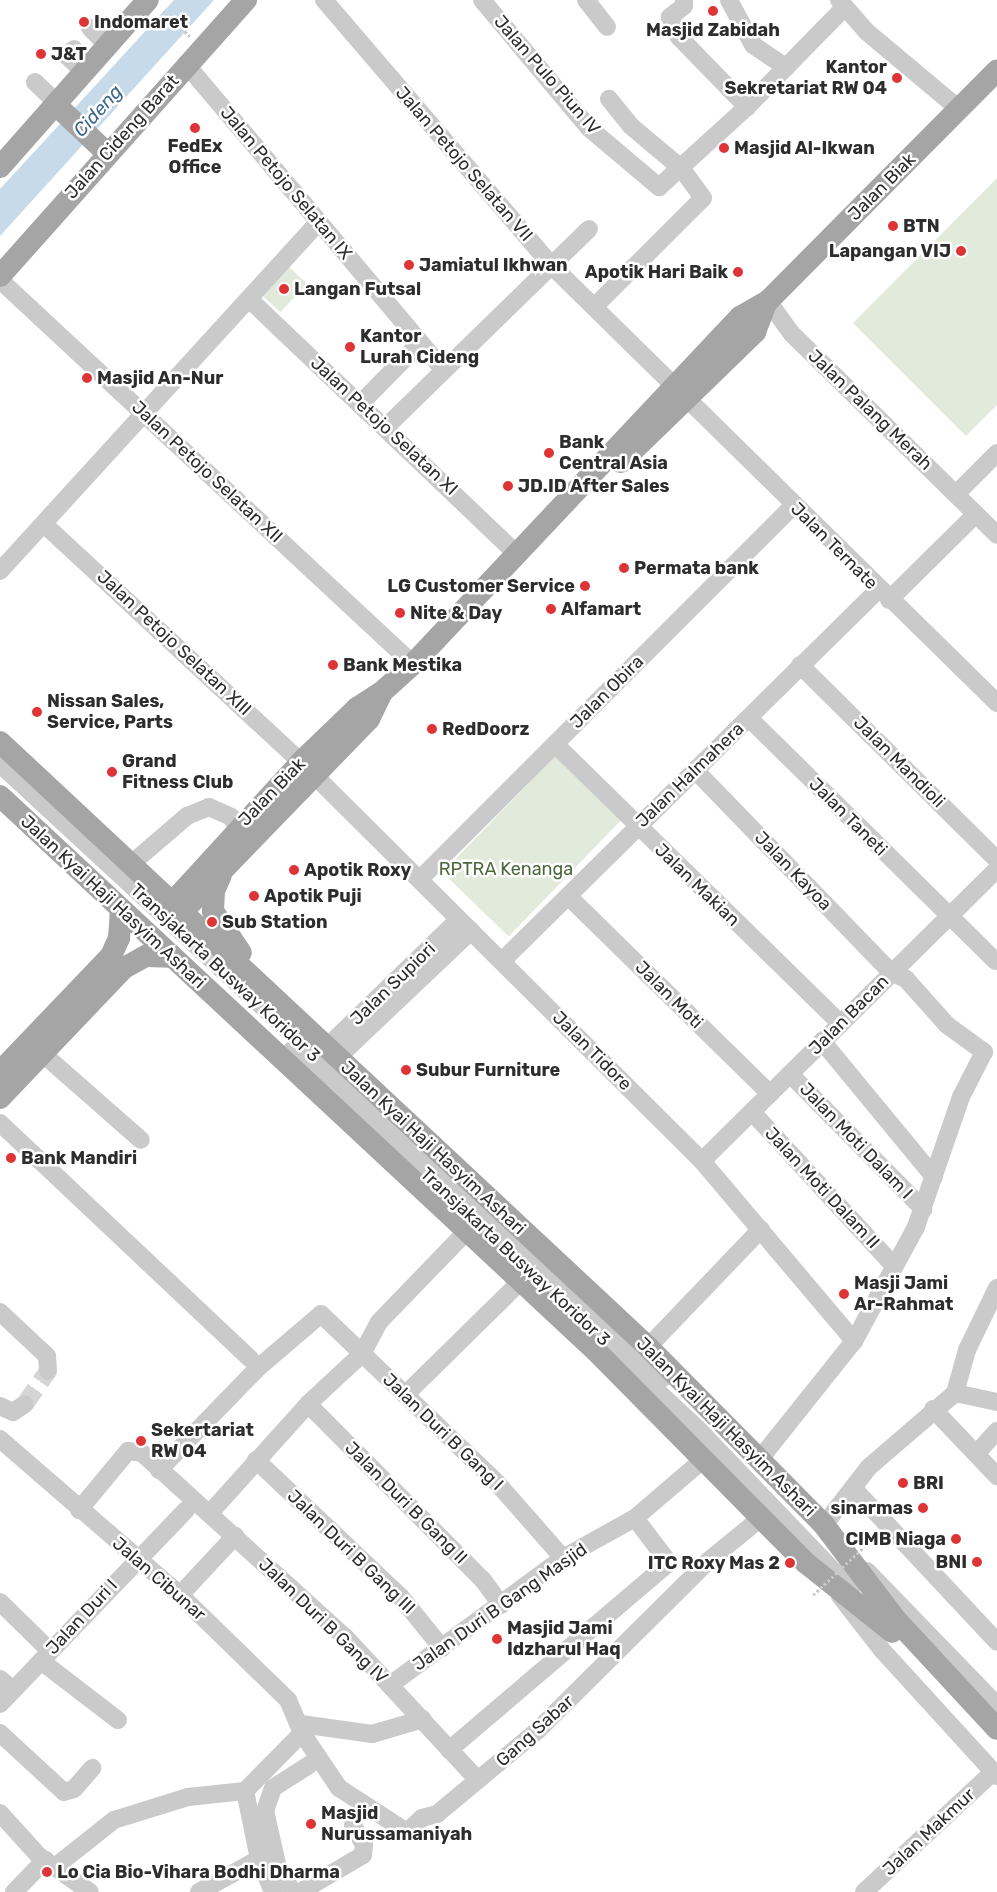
<!DOCTYPE html>
<style>
body{margin:0}
#map{position:relative;width:997px;height:1892px;overflow:hidden;background:#fff;font-family:Rubik,sans-serif}
div>[style]{position:absolute}
[style*='--x']{left:calc(var(--x)*1px);top:calc(var(--y)*1px);width:calc(var(--w)*1px);rotate:calc(var(--a)*1deg)}
.green>*{inset:0;background:#e2eadb;transform-origin:0 0}
.water>*{inset:0;background:#c7dae9}
.minor-tunnel>*{height:18px;margin-top:-9px;transform-origin:0;background:repeating-linear-gradient(90deg,#d5d5d5 0 18px,transparent 0 27px)}
.path>*{height:2.5px;margin-top:-1.25px;transform-origin:0;background:repeating-linear-gradient(90deg,#cacaca 0 2.5px,transparent 0 5px)}
.minor>*{height:18px;margin:-9px;padding:0 9px;transform-origin:9px;border-radius:9px;background:#cacaca}
.major>*{height:22px;margin:-11px;padding:0 11px;transform-origin:11px;border-radius:11px;background:#a5a5a5}
.path-bridge>*{height:2.5px;margin-top:-1.25px;transform-origin:0;background:repeating-linear-gradient(90deg,#cacaca 0 2.5px,transparent 0 5px)}
.dots>*{width:14px;height:14px;translate:-50% -50%;box-sizing:border-box;border:2px solid #fff;border-radius:50%}
span{translate:-50% -50%;white-space:nowrap;text-align:center;line-height:1.15;-webkit-text-stroke:5px #fff;paint-order:stroke}
.poi-label{font-size:18px;color:#2d2d2d;font-weight:700}
.left{translate:0 -50%;text-align:left}
.right{translate:-100% -50%;text-align:right}
.street-label{font-size:18px;color:#2d2d2d}
.park-label{font-size:18px;color:#4d663c}
.water-label{font-size:19px;color:#3e688b;font-style:italic}
</style>
<div id="map">
<div class="green">
<i style="clip-path:polygon(997px 178px,997px 405px,966px 436px,853px 323px)"></i>
<i style="left:288px;top:266px;width:26px;height:39px;rotate:43deg"></i>
<i style="left:555px;top:756px;width:92px;height:162px;rotate:44deg"></i>
</div>
<div class="water">
<i style="clip-path:polygon(174px 0,214px 0,0 236px,0 189px)"></i>
</div>
<div class="minor-tunnel">
<i style="--x:25;--y:1404;--w:40;--a:-55.1"></i>
</div>
<div class="path">
<i style="--x:163;--y:11;--w:37;--a:43"></i>
</div>
<div class="minor">
<i style="--x:324;--y:0;--w:348;--a:49.4"></i>
<i style="--x:550;--y:264;--w:627;--a:44.48"></i>
<i style="--x:482;--y:0;--w:167;--a:50.1"></i>
<i style="--x:589;--y:128;--w:92;--a:40.1"></i>
<i style="--x:659;--y:187;--w:119;--a:-42.3"></i>
<i style="--x:747;--y:107;--w:137;--a:-45.6"></i>
<i style="--x:586;--y:0;--w:34;--a:52"></i>
<i style="--x:684;--y:0;--w:6;--a:90"></i>
<i style="--x:684;--y:6;--w:18;--a:142"></i>
<i style="--x:670;--y:17;--w:22;--a:66"></i>
<i style="--x:679;--y:37;--w:98;--a:45.8"></i>
<i style="--x:729;--y:0;--w:51;--a:61.9"></i>
<i style="--x:753;--y:45;--w:40;--a:34"></i>
<i style="--x:839;--y:0;--w:43;--a:48.8"></i>
<i style="--x:867;--y:32;--w:120;--a:39.9"></i>
<i style="--x:90;--y:28;--w:25;--a:45"></i>
<i style="--x:74;--y:49;--w:10;--a:135"></i>
<i style="--x:67;--y:56;--w:23;--a:43"></i>
<i style="--x:186;--y:64;--w:400;--a:49.9"></i>
<i style="--x:35;--y:82;--w:30;--a:44"></i>
<i style="--x:0;--y:280;--w:564;--a:42.92"></i>
<i style="--x:249;--y:299;--w:371;--a:43.6"></i>
<i style="--x:768;--y:301;--w:41;--a:54"></i>
<i style="--x:792;--y:334;--w:287;--a:44.4"></i>
<i style="--x:594;--y:307;--w:154;--a:-45"></i>
<i style="--x:703;--y:198;--w:36;--a:-126"></i>
<i style="--x:682;--y:169;--w:67;--a:-139.9"></i>
<i style="--x:631;--y:126;--w:35;--a:-129"></i>
<i style="--x:360;--y:404;--w:86;--a:-45.5"></i>
<i style="--x:385;--y:428;--w:285;--a:-44.3"></i>
<i style="--x:956;--y:494;--w:58;--a:-45"></i>
<i style="--x:45;--y:525;--w:349;--a:42.8"></i>
<i style="--x:0;--y:571;--w:471;--a:-47.6"></i>
<i style="--x:889;--y:600;--w:122;--a:-44.7"></i>
<i style="--x:800;--y:665;--w:277;--a:44.7"></i>
<i style="--x:749;--y:718;--w:346;--a:44.6"></i>
<i style="--x:555;--y:744;--w:399;--a:44.4"></i>
<i style="--x:0;--y:764;--w:904;--a:42.76"></i>
<i style="--x:695;--y:770;--w:281;--a:45.9"></i>
<i style="--x:891;--y:972;--w:17;--a:25"></i>
<i style="--x:906;--y:979;--w:62;--a:48.3"></i>
<i style="--x:947;--y:1025;--w:46;--a:36.1"></i>
<i style="--x:984;--y:1052;--w:51;--a:117.1"></i>
<i style="--x:961;--y:1097;--w:138;--a:109.1"></i>
<i style="--x:916;--y:1227;--w:130;--a:118.5"></i>
<i style="--x:854;--y:1341;--w:152;--a:128.6"></i>
<i style="--x:315;--y:776;--w:546;--a:44.85"></i>
<i style="--x:702;--y:1161;--w:236;--a:49.8"></i>
<i style="--x:131;--y:864;--w:74;--a:-40.6"></i>
<i style="--x:187;--y:816;--w:24;--a:-22"></i>
<i style="--x:209;--y:807;--w:24;--a:24"></i>
<i style="--x:231;--y:817;--w:13;--a:58"></i>
<i style="--x:420;--y:879;--w:529;--a:-45"></i>
<i style="--x:568;--y:896;--w:283;--a:44.4"></i>
<i style="--x:502;--y:961;--w:528;--a:-44.62"></i>
<i style="--x:822;--y:1041;--w:176;--a:50.5"></i>
<i style="--x:34;--y:1046;--w:142;--a:41.3"></i>
<i style="--x:326;--y:1048;--w:185;--a:-44.1"></i>
<i style="--x:292;--y:1050;--w:554;--a:43.03"></i>
<i style="--x:697;--y:1428;--w:223;--a:46.3"></i>
<i style="--x:337;--y:1058;--w:185;--a:-43.5"></i>
<i style="--x:790;--y:1074;--w:190;--a:45.4"></i>
<i style="--x:752;--y:1112;--w:208;--a:47.3"></i>
<i style="--x:0;--y:1123;--w:344;--a:43.3"></i>
<i style="--x:702;--y:1161;--w:415;--a:-44.7"></i>
<i style="--x:0;--y:1312;--w:64;--a:43.1"></i>
<i style="--x:47;--y:1356;--w:15;--a:86"></i>
<i style="--x:648;--y:1347;--w:163;--a:-46.2"></i>
<i style="--x:955;--y:1393;--w:43;--a:12.1"></i>
<i style="--x:405;--y:1395;--w:161;--a:-44.5"></i>
<i style="--x:308;--y:1404;--w:248;--a:45.2"></i>
<i style="--x:483;--y:1580;--w:31;--a:54"></i>
<i style="--x:0;--y:1406;--w:14;--a:25"></i>
<i style="--x:13;--y:1412;--w:14;--a:-34"></i>
<i style="--x:933;--y:1409;--w:93;--a:46.3"></i>
<i style="--x:0;--y:1439;--w:238;--a:40.9"></i>
<i style="--x:180;--y:1595;--w:151;--a:44.2"></i>
<i style="--x:288;--y:1700;--w:36;--a:67"></i>
<i style="--x:302;--y:1733;--w:66;--a:56.1"></i>
<i style="--x:339;--y:1788;--w:81;--a:32.9"></i>
<i style="--x:407;--y:1832;--w:21;--a:-43"></i>
<i style="--x:422;--y:1818;--w:16;--a:-15"></i>
<i style="--x:437;--y:1814;--w:131;--a:-39.7"></i>
<i style="--x:538;--y:1730;--w:238;--a:-44.8"></i>
<i style="--x:707;--y:1562;--w:71;--a:-39.3"></i>
<i style="--x:976;--y:1454;--w:31;--a:-48"></i>
<i style="--x:256;--y:1460;--w:198;--a:43.4"></i>
<i style="--x:400;--y:1596;--w:67;--a:51.1"></i>
<i style="--x:159;--y:1470;--w:142;--a:-45.9"></i>
<i style="--x:258;--y:1368;--w:83;--a:-40.6"></i>
<i style="--x:321;--y:1314;--w:245;--a:43.8"></i>
<i style="--x:498;--y:1484;--w:98;--a:48.7"></i>
<i style="--x:854;--y:1489;--w:209;--a:46.9"></i>
<i style="--x:79;--y:1510;--w:77;--a:-50.3"></i>
<i style="--x:128;--y:1451;--w:14;--a:8"></i>
<i style="--x:142;--y:1453;--w:274;--a:42.2"></i>
<i style="--x:345;--y:1637;--w:195;--a:47.1"></i>
<i style="--x:210;--y:1513;--w:147;--a:-48"></i>
<i style="--x:308;--y:1404;--w:74;--a:-42.8"></i>
<i style="--x:362;--y:1354;--w:36;--a:-62"></i>
<i style="--x:379;--y:1322;--w:127;--a:-46"></i>
<i style="--x:824;--y:1525;--w:73;--a:-52.2"></i>
<i style="--x:869;--y:1467;--w:113;--a:-40.7"></i>
<i style="--x:955;--y:1393;--w:45;--a:-74.4"></i>
<i style="--x:967;--y:1350;--w:69;--a:-64.2"></i>
<i style="--x:867;--y:1571;--w:187;--a:45.9"></i>
<i style="--x:180;--y:1595;--w:81;--a:-47"></i>
<i style="--x:840;--y:1596;--w:68;--a:52.1"></i>
<i style="--x:882;--y:1650;--w:171;--a:47.6"></i>
<i style="--x:0;--y:1602;--w:70;--a:44.4"></i>
<i style="--x:41;--y:1661;--w:97;--a:37.5"></i>
<i style="--x:0;--y:1679;--w:17;--a:40"></i>
<i style="--x:390;--y:1685;--w:215;--a:-36.3"></i>
<i style="--x:563;--y:1558;--w:82;--a:-29.1"></i>
<i style="--x:635;--y:1518;--w:92;--a:-40.6"></i>
<i style="--x:0;--y:1704;--w:269;--a:-46.2"></i>
<i style="--x:301;--y:1724;--w:72;--a:8"></i>
<i style="--x:372;--y:1734;--w:53;--a:-16.4"></i>
<i style="--x:0;--y:1733;--w:87;--a:42.7"></i>
<i style="--x:64;--y:1792;--w:10;--a:-17"></i>
<i style="--x:74;--y:1789;--w:28;--a:-49"></i>
<i style="--x:449;--y:1750;--w:289;--a:-40.4"></i>
<i style="--x:669;--y:1563;--w:56;--a:-127.1"></i>
<i style="--x:0;--y:1813;--w:58;--a:47.8"></i>
<i style="--x:39;--y:1856;--w:62;--a:35.2"></i>
<i style="--x:56;--y:1866;--w:74;--a:-38.4"></i>
<i style="--x:114;--y:1820;--w:77;--a:-17.3"></i>
<i style="--x:188;--y:1797;--w:57;--a:-6"></i>
<i style="--x:14;--y:1892;--w:45;--a:-45.9"></i>
<i style="--x:199;--y:1892;--w:68;--a:-28.8"></i>
<i style="--x:273;--y:1892;--w:36;--a:-113"></i>
<i style="--x:259;--y:1859;--w:69;--a:-101.6"></i>
<i style="--x:245;--y:1791;--w:81;--a:-45.5"></i>
<i style="--x:293;--y:1892;--w:28;--a:-122"></i>
<i style="--x:278;--y:1868;--w:58;--a:-102.8"></i>
<i style="--x:265;--y:1811;--w:24;--a:-71"></i>
<i style="--x:273;--y:1788;--w:43;--a:-32.6"></i>
<i style="--x:300;--y:1892;--w:73;--a:-30.4"></i>
<i style="--x:363;--y:1855;--w:10;--a:-84"></i>
<i style="--x:364;--y:1845;--w:23;--a:-119"></i>
<i style="--x:864;--y:1892;--w:176;--a:-42.9"></i>
</div>
<div class="major">
<i style="--x:56;--y:105;--w:70;--a:43.3"></i>
<i style="--x:0;--y:167;--w:223;--a:-48.5"></i>
<i style="--x:0;--y:276;--w:370;--a:-48.3"></i>
<i style="--x:621;--y:462;--w:187;--a:-44.1"></i>
<i style="--x:755;--y:332;--w:31;--a:-69"></i>
<i style="--x:0;--y:742;--w:887;--a:43.03"></i>
<i style="--x:648;--y:1347;--w:250;--a:45.3"></i>
<i style="--x:824;--y:1525;--w:121;--a:52.8"></i>
<i style="--x:897;--y:1621;--w:147;--a:47.2"></i>
<i style="--x:0;--y:796;--w:814;--a:42.96"></i>
<i style="--x:596;--y:1351;--w:298;--a:45.3"></i>
<i style="--x:806;--y:1563;--w:110;--a:38.7"></i>
<i style="--x:221;--y:875;--w:17;--a:114"></i>
<i style="--x:214;--y:891;--w:20;--a:93"></i>
<i style="--x:213;--y:911;--w:50;--a:56.3"></i>
<i style="--x:172;--y:903;--w:191;--a:-47.5"></i>
<i style="--x:301;--y:762;--w:78;--a:-44"></i>
<i style="--x:357;--y:708;--w:30;--a:-33"></i>
<i style="--x:382;--y:692;--w:42;--a:-42.1"></i>
<i style="--x:413;--y:664;--w:477;--a:-46.7"></i>
<i style="--x:740;--y:317;--w:32;--a:-30"></i>
<i style="--x:768;--y:301;--w:325;--a:-45.2"></i>
<i style="--x:182;--y:912;--w:269;--a:-45.9"></i>
<i style="--x:369;--y:719;--w:30;--a:-64"></i>
<i style="--x:0;--y:1072;--w:161;--a:-46.3"></i>
<i style="--x:111;--y:956;--w:20;--a:-66"></i>
<i style="--x:119;--y:938;--w:29;--a:-86"></i>
<i style="--x:0;--y:1098;--w:180;--a:-46.4"></i>
<i style="--x:124;--y:968;--w:25;--a:-29"></i>
<i style="--x:146;--y:956;--w:25;--a:2"></i>
</div>
<div class="path-bridge">
<i style="--x:813;--y:1595;--w:71;--a:-43.3"></i>
</div>
<div class="dots">
<i style="left:713px;top:11px;background:#de3435"></i>
<i style="left:84px;top:22px;background:#de3435"></i>
<i style="left:41px;top:54px;background:#de3435"></i>
<i style="left:897px;top:78px;background:#de3435"></i>
<i style="left:195px;top:128px;background:#de3435"></i>
<i style="left:724px;top:148px;background:#de3435"></i>
<i style="left:893px;top:226px;background:#de3435"></i>
<i style="left:961px;top:251px;background:#de3435"></i>
<i style="left:409px;top:265px;background:#de3435"></i>
<i style="left:738px;top:272px;background:#de3435"></i>
<i style="left:284px;top:289px;background:#de3435"></i>
<i style="left:350px;top:347px;background:#de3435"></i>
<i style="left:87px;top:378px;background:#de3435"></i>
<i style="left:549px;top:453px;background:#de3435"></i>
<i style="left:508px;top:486px;background:#de3435"></i>
<i style="left:624px;top:568px;background:#de3435"></i>
<i style="left:585px;top:586px;background:#de3435"></i>
<i style="left:551px;top:609px;background:#de3435"></i>
<i style="left:400px;top:613px;background:#de3435"></i>
<i style="left:333px;top:665px;background:#de3435"></i>
<i style="left:37px;top:712px;background:#de3435"></i>
<i style="left:432px;top:729px;background:#de3435"></i>
<i style="left:112px;top:772px;background:#de3435"></i>
<i style="left:294px;top:870px;background:#de3435"></i>
<i style="left:254px;top:896px;background:#de3435"></i>
<i style="left:212px;top:922px;background:#de3435"></i>
<i style="left:406px;top:1070px;background:#de3435"></i>
<i style="left:11px;top:1158px;background:#de3435"></i>
<i style="left:844px;top:1294px;background:#de3435"></i>
<i style="left:141px;top:1441px;background:#de3435"></i>
<i style="left:903px;top:1483px;background:#de3435"></i>
<i style="left:923px;top:1508px;background:#de3435"></i>
<i style="left:956px;top:1539px;background:#de3435"></i>
<i style="left:977px;top:1562px;background:#de3435"></i>
<i style="left:790px;top:1563px;background:#de3435"></i>
<i style="left:497px;top:1639px;background:#de3435"></i>
<i style="left:311px;top:1824px;background:#de3435"></i>
<i style="left:47px;top:1872px;background:#de3435"></i>
</div>
<div class="poi-label">
<span class="left" style="left:94px;top:22px">Indomaret</span>
<span style="left:713px;top:30px">Masjid Zabidah</span>
<span class="left" style="left:51px;top:54px">J&amp;T</span>
<span class="right" style="left:887px;top:78px">Kantor<br>Sekretariat RW 04</span>
<span style="left:195px;top:157px">FedEx<br>Office</span>
<span class="left" style="left:734px;top:148px">Masjid Al-Ikwan</span>
<span class="left" style="left:903px;top:226px">BTN</span>
<span class="right" style="left:951px;top:251px">Lapangan VIJ</span>
<span class="left" style="left:419px;top:265px">Jamiatul Ikhwan</span>
<span class="right" style="left:728px;top:272px">Apotik Hari Baik</span>
<span class="left" style="left:294px;top:289px">Langan Futsal</span>
<span class="left" style="left:360px;top:347px">Kantor<br>Lurah Cideng</span>
<span class="left" style="left:97px;top:378px">Masjid An-Nur</span>
<span class="left" style="left:559px;top:453px">Bank<br>Central Asia</span>
<span class="left" style="left:518px;top:486px">JD.ID After Sales</span>
<span class="left" style="left:634px;top:568px">Permata bank</span>
<span class="right" style="left:575px;top:586px">LG Customer Service</span>
<span class="left" style="left:561px;top:609px">Alfamart</span>
<span class="left" style="left:410px;top:613px">Nite &amp; Day</span>
<span class="left" style="left:343px;top:665px">Bank Mestika</span>
<span class="left" style="left:47px;top:712px">Nissan Sales,<br>Service, Parts</span>
<span class="left" style="left:442px;top:729px">RedDoorz</span>
<span class="left" style="left:122px;top:772px">Grand<br>Fitness Club</span>
<span class="left" style="left:304px;top:870px">Apotik Roxy</span>
<span class="left" style="left:264px;top:896px">Apotik Puji</span>
<span class="left" style="left:222px;top:922px">Sub Station</span>
<span class="left" style="left:416px;top:1070px">Subur Furniture</span>
<span class="left" style="left:21px;top:1158px">Bank Mandiri</span>
<span class="left" style="left:854px;top:1294px">Masji Jami<br>Ar-Rahmat</span>
<span class="left" style="left:151px;top:1441px">Sekertariat<br>RW 04</span>
<span class="left" style="left:913px;top:1483px">BRI</span>
<span class="right" style="left:913px;top:1508px">sinarmas</span>
<span class="right" style="left:946px;top:1539px">CIMB Niaga</span>
<span class="right" style="left:967px;top:1562px">BNI</span>
<span class="right" style="left:780px;top:1563px">ITC Roxy Mas 2</span>
<span class="left" style="left:507px;top:1639px">Masjid Jami<br>Idzharul Haq</span>
<span class="left" style="left:321px;top:1824px">Masjid<br>Nurussamaniyah</span>
<span class="left" style="left:57px;top:1872px">Lo Cia Bio-Vihara Bodhi Dharma</span>
</div>
<div class="street-label">
<span style="left:547px;top:75px;rotate:49deg">Jalan Pulo Piun IV</span>
<span style="left:122px;top:137px;rotate:-48deg">Jalan Cideng Barat</span>
<span style="left:464px;top:164px;rotate:49deg">Jalan Petojo Selatan VII</span>
<span style="left:286px;top:183px;rotate:50deg">Jalan Petojo Selatan IX</span>
<span style="left:882px;top:187px;rotate:-45deg">Jalan Biak</span>
<span style="left:870px;top:410px;rotate:44deg">Jalan Palang Merah</span>
<span style="left:384px;top:426px;rotate:43deg">Jalan Petojo Selatan XI</span>
<span style="left:207px;top:472px;rotate:43deg">Jalan Petojo Selatan XII</span>
<span style="left:834px;top:546px;rotate:45deg">Jalan Ternate</span>
<span style="left:174px;top:643px;rotate:43deg">Jalan Petojo Selatan XIII</span>
<span style="left:607px;top:692px;rotate:-45deg">Jalan Obira</span>
<span style="left:899px;top:762px;rotate:45deg">Jalan Mandioli</span>
<span style="left:690px;top:775px;rotate:-44deg">Jalan Halmahera</span>
<span style="left:272px;top:792px;rotate:-46deg">Jalan Biak</span>
<span style="left:848px;top:817px;rotate:45deg">Jalan Taneti</span>
<span style="left:793px;top:871px;rotate:46deg">Jalan Kayoa</span>
<span style="left:697px;top:885px;rotate:44deg">Jalan Makian</span>
<span style="left:113px;top:902px;rotate:43deg">Jalan Kyai Haji Hasyim Ashari</span>
<span style="left:225px;top:973px;rotate:43deg">Transjakarta Busway Koridor 3</span>
<span style="left:393px;top:984px;rotate:-44deg">Jalan Supiori</span>
<span style="left:669px;top:995px;rotate:45deg">Jalan Moti</span>
<span style="left:849px;top:1015px;rotate:-45deg">Jalan Bacan</span>
<span style="left:592px;top:1051px;rotate:45deg">Jalan Tidore</span>
<span style="left:856px;top:1141px;rotate:46deg">Jalan Moti Dalam I</span>
<span style="left:433px;top:1148px;rotate:43deg">Jalan Kyai Haji Hasyim Ashari</span>
<span style="left:822px;top:1188px;rotate:47deg">Jalan Moti Dalam II</span>
<span style="left:515px;top:1257px;rotate:43deg">Transjakarta Busway Koridor 3</span>
<span style="left:726px;top:1427px;rotate:45deg">Jalan Kyai Haji Hasyim Ashari</span>
<span style="left:443px;top:1432px;rotate:44deg">Jalan Duri B Gang I</span>
<span style="left:406px;top:1503px;rotate:45deg">Jalan Duri B Gang II</span>
<span style="left:351px;top:1552px;rotate:44deg">Jalan Duri B Gang III</span>
<span style="left:159px;top:1579px;rotate:41deg">Jalan Cibunar</span>
<span style="left:500px;top:1607px;rotate:-35deg">Jalan Duri B Gang Masjid</span>
<span style="left:82px;top:1617px;rotate:-47deg">Jalan Duri I</span>
<span style="left:323px;top:1621px;rotate:44deg">Jalan Duri B Gang IV</span>
<span style="left:535px;top:1731px;rotate:-42deg">Gang Sabar</span>
<span style="left:929px;top:1832px;rotate:-43deg">Jalan Makmur</span>
</div>
<div class="park-label">
<span style="left:506px;top:869px">RPTRA Kenanga</span>
</div>
<div class="water-label">
<span style="left:98px;top:111px;rotate:-48deg">Cideng</span>
</div>
</div>
